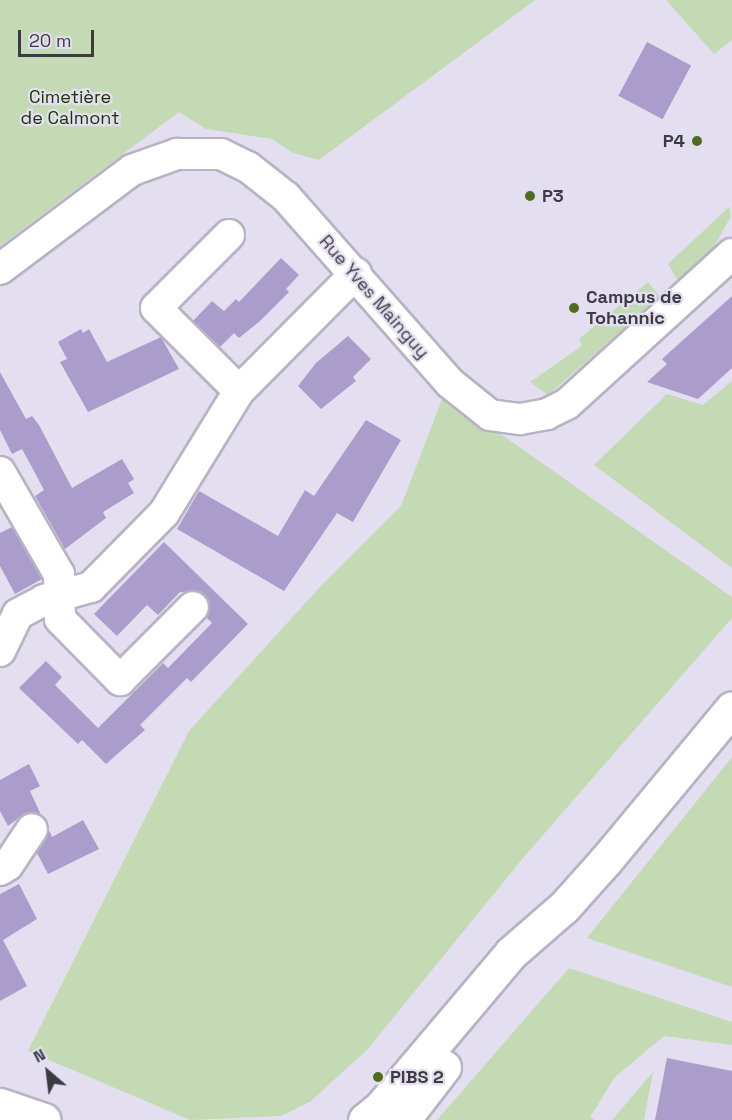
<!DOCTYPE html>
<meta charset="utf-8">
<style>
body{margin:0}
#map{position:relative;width:732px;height:1120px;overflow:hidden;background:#e4dff0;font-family:"Space Grotesk",sans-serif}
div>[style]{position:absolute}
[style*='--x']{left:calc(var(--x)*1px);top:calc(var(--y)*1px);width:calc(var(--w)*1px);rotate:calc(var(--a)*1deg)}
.green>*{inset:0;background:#c3dab5}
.building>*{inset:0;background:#aa9ccb;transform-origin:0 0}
.roads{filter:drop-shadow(2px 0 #b7b3c3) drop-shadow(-2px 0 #b7b3c3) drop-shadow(0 2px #b7b3c3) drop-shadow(0 -2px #b7b3c3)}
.street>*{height:30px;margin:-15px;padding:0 15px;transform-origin:15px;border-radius:15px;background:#fff}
.secondary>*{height:33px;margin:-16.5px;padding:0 16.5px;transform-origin:16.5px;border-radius:16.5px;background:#fff}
.dots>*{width:16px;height:16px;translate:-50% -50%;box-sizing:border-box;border:3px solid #e4dff0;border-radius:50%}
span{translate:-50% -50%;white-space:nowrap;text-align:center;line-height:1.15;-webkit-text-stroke:4.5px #e4dff0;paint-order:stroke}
.park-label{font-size:18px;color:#193302}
.poi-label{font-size:18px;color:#3d3b42;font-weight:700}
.right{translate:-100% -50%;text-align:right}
.left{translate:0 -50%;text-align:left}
.street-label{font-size:18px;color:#3d3b42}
.north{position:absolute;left:18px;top:1042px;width:60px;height:60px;-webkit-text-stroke:4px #e4dff0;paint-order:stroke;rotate:332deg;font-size:16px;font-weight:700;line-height:24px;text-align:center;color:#3d3b42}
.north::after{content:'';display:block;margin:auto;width:21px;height:27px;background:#3d3b42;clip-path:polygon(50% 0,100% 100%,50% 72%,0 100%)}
.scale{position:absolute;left:18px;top:30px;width:76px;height:27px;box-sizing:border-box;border:3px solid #3d3b42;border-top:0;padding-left:8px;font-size:18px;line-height:21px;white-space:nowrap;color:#3d3b42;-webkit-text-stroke:4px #e4dff0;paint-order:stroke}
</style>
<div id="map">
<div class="green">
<i style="clip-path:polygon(0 0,535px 0,319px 160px,293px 153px,272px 139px,206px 129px,179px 112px,0 246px)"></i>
<i style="clip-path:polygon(666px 0,732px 0,732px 40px,714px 54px)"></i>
<i style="clip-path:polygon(729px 207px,731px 216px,714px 247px,678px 281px,668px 264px)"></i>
<i style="clip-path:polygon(648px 282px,660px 297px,548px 395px,530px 382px,582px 346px,579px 339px)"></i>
<i style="clip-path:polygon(732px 381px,732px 568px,594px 465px,667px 394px,703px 405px)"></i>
<i style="clip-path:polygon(444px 394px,732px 597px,732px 618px,523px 858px,367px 1050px,311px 1101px,281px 1116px,190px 1120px,28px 1051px,189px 731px,320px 587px,401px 506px)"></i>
<i style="clip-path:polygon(732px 757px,732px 987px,587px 938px)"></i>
<i style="clip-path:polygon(569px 968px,732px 1022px,732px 1045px,664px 1036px,615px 1077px,590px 1117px,595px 1120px,437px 1120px)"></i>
<i style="clip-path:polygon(653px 1072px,644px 1120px,612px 1120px)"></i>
</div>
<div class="building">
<i style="left:647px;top:42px;width:50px;height:61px;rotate:28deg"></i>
<i style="clip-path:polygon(281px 258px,299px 275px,286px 289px,289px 292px,260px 321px,239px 338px,234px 333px,220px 347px,193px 321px,212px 301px,224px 311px,236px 299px,239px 302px)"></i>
<i style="clip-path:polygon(732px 296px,732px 368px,698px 399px,647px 382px,667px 364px,662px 359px)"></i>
<i style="clip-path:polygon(81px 329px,83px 333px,89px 329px,107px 362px,161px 337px,179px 369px,88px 412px,60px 362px,67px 359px,58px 342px)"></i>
<i style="clip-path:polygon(348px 336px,371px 359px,353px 377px,356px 381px,321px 409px,298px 386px,316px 363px)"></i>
<i style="clip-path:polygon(0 372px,26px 419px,32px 416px,39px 425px,72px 488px,122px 459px,134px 479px,128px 483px,134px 493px,103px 512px,106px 518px,65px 549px,35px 496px,44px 490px,34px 471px,22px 449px,12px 454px,0 430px)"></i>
<i style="clip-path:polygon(366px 420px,401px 440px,353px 522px,337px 513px,284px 591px,177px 529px,199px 491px,278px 536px,305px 490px,314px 496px)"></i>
<i style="clip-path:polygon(12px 527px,42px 579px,15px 594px,0 566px,0 533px)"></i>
<i style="clip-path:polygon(164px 542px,248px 624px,191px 682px,187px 678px,140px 725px,145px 730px,106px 764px,82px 740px,78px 744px,19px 688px,46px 661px,62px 677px,55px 685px,98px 728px,163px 663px,168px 668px,212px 623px,206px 617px,210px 603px,205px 594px,180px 592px,158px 615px,147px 605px,117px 636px,94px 614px)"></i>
<i style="clip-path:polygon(29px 764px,40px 786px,30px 791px,41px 815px,25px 813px,8px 826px,0 811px,0 780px)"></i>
<i style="clip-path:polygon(83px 820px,99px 849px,48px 874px,37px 853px,49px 830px,52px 837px)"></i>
<i style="clip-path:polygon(19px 884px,37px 919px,3px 940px,27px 986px,0 1001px,0 894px)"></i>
<i style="clip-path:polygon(667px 1058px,732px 1071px,732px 1120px,655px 1120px)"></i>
</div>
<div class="roads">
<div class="street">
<i style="--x:229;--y:235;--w:103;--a:135"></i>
<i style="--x:156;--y:308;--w:117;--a:45"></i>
<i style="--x:0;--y:269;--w:165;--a:-36.9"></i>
<i style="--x:132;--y:170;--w:48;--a:-19.6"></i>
<i style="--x:177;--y:154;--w:44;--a:0"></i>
<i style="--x:221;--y:154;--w:30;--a:26"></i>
<i style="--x:248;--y:167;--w:48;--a:38.3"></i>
<i style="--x:286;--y:197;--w:248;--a:48.6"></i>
<i style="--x:450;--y:383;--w:51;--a:38.7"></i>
<i style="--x:490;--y:415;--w:30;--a:8"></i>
<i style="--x:520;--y:419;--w:27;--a:-10"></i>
<i style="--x:547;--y:414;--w:22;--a:-27"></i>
<i style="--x:567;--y:404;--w:223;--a:-42.3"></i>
<i style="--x:0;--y:472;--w:118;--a:60"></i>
<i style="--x:59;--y:574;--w:45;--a:88.7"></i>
<i style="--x:60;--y:619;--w:86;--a:45.5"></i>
<i style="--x:120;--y:680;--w:103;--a:-45"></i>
<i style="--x:0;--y:651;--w:41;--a:-64.1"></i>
<i style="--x:18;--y:614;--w:30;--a:-28"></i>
<i style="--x:44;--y:600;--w:49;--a:-15.5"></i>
<i style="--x:91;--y:587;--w:104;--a:-45.4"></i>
<i style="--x:164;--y:513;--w:143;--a:-58.4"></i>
<i style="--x:239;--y:391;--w:166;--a:-45.2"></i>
<i style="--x:0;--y:870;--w:9;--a:-32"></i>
<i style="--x:8;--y:865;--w:43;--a:-56.3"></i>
</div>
<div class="secondary">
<i style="--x:0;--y:1105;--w:46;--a:18.8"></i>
<i style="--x:365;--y:1120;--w:21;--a:-39"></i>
<i style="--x:381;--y:1107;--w:202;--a:-49.8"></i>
<i style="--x:511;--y:953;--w:70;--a:-41"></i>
<i style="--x:564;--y:907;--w:63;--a:-48.2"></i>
<i style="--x:606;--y:860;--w:197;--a:-50.3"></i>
<i style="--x:403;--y:1120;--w:67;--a:-52.3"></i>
</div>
</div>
<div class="dots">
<i style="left:697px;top:141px;background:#506c1f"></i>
<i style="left:530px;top:196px;background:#506c1f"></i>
<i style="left:574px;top:308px;background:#506c1f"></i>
<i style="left:378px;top:1077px;background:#506c1f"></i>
</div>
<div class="park-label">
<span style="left:70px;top:108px">Cimetière<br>de Calmont</span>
</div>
<div class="poi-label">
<span class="right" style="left:685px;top:141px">P4</span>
<span class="left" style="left:542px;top:196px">P3</span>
<span class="left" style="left:586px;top:308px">Campus de<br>Tohannic</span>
<span class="left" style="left:390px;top:1077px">PIBS 2</span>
</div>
<div class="street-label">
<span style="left:374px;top:297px;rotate:49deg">Rue Yves Mainguy</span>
</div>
<div class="north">N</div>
<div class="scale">20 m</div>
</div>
